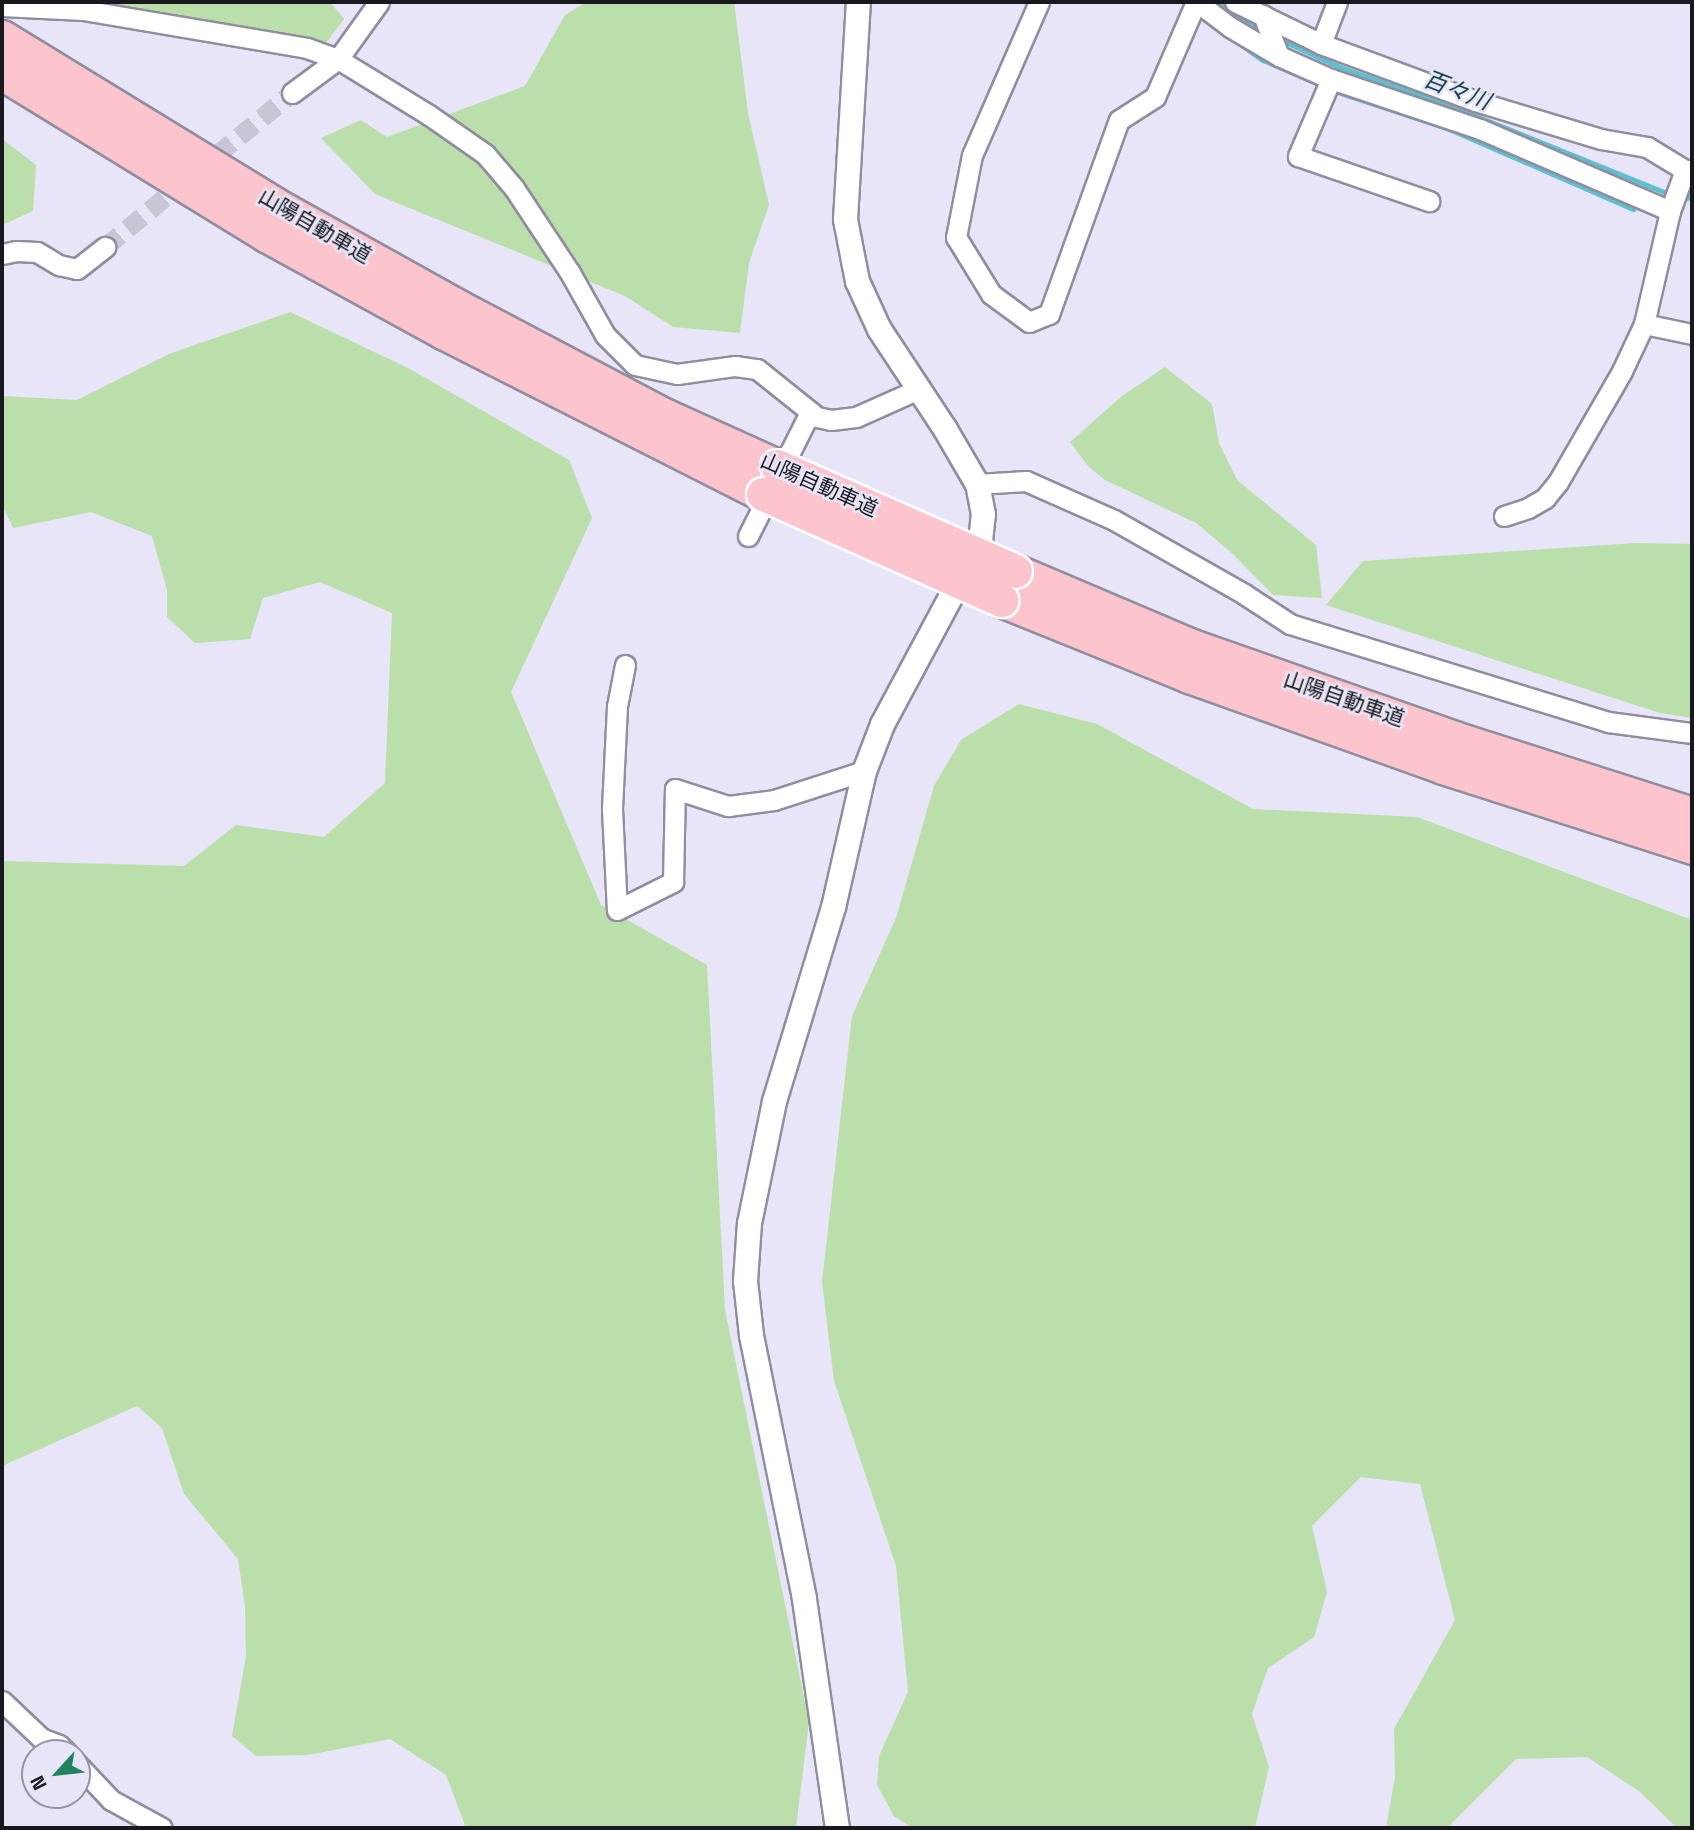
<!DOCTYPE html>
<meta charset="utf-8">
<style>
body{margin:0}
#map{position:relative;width:1694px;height:1830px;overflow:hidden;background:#e7e5f7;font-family:"Space Grotesk","Noto Sans JP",sans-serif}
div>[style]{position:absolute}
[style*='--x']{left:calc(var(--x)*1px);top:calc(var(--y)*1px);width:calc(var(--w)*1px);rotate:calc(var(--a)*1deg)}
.green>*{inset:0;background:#badfaa}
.stream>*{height:5px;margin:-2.5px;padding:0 2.5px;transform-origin:2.5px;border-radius:2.5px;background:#5ebfd0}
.minor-tunnel>*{height:19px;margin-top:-9.5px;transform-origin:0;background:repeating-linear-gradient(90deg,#c8c6d6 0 19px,transparent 0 29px)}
.roads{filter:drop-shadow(2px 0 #908d9e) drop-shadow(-2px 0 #908d9e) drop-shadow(0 2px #908d9e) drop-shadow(0 -2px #908d9e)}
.minor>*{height:19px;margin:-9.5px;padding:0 9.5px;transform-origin:9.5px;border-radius:9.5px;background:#fff}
.tertiary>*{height:23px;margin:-11.5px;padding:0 11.5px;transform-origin:11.5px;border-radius:11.5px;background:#fff}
.motorway>*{height:33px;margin:-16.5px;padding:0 16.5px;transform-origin:16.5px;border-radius:16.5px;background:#fcc5cd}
.bridges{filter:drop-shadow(2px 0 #fff) drop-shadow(-2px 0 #fff) drop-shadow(0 2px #fff) drop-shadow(0 -2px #fff)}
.motorway-bridge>*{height:33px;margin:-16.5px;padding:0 16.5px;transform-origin:16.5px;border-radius:16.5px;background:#fcc5cd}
span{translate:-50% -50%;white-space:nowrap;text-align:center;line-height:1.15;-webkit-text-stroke:5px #e7e5f7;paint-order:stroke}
.street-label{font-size:21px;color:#18181e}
.water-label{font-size:23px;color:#16424a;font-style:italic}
.frame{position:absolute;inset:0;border:4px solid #18181e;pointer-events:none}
.north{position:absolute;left:21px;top:1739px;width:70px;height:70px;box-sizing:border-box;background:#e7e5f7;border:2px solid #9493a0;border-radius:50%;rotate:243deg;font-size:19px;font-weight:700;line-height:28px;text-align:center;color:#18181e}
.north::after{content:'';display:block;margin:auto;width:24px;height:32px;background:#1f835d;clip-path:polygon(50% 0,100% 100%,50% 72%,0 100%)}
</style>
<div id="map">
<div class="green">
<i style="clip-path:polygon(82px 2px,330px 2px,344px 19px,320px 51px)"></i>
<i style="clip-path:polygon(586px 2px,734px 2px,748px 113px,769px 205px,749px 263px,740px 333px,673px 327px,625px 296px,375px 194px,321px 138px,361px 120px,387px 137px,525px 86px,565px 15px)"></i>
<i style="clip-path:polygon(2px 139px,36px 165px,33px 211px,2px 225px)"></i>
<i style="clip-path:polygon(290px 312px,408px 368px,569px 460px,592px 518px,511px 692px,601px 905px,707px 965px,725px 1310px,809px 1722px,796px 1828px,466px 1828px,446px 1775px,390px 1739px,308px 1755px,256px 1756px,232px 1736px,246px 1656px,245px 1606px,238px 1559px,184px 1494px,162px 1428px,137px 1406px,2px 1466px,2px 861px,184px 866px,236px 825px,324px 837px,385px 783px,392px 613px,320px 582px,263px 598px,250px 639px,195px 643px,167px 617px,167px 590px,152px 536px,91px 512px,13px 528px,2px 505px,2px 396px,77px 400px,169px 354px)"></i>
<i style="clip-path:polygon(1165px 367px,1212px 404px,1219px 443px,1237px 480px,1316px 545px,1322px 598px,1273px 595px,1233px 554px,1196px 523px,1105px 480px,1089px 467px,1070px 442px,1122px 396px)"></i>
<i style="clip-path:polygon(1636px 543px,1692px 544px,1692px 718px,1660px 713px,1326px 605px,1363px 561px)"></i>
<i style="clip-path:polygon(1019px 704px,1097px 724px,1253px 809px,1417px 817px,1692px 920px,1692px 1828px,1677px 1828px,1640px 1792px,1587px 1757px,1516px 1759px,1451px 1824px,1451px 1828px,1386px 1828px,1395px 1777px,1394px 1729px,1455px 1620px,1420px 1484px,1361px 1477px,1312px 1526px,1327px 1592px,1314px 1637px,1268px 1668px,1252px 1714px,1269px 1767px,1255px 1828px,912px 1828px,894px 1816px,877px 1785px,879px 1756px,908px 1692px,896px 1566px,834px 1381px,822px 1282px,852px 1016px,896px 918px,934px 786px,961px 740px)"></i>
</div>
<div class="stream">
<i style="--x:1216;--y:2;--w:56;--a:31.1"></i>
<i style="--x:1279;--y:39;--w:67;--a:24.7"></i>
<i style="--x:1340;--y:67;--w:128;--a:19.6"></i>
<i style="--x:1461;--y:110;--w:237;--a:22"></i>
<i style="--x:1681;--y:199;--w:11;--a:-10"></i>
<i style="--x:1237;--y:42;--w:32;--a:35"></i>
<i style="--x:1263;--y:60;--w:77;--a:23.6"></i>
<i style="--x:1334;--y:91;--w:121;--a:18.3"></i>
<i style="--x:1449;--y:129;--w:201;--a:23.5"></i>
</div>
<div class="minor-tunnel">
<i style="--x:105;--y:247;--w:242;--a:-39.5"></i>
</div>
<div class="roads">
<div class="minor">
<i style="--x:1039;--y:2;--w:167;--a:113.6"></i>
<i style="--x:972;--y:155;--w:84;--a:101"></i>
<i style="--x:956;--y:237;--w:67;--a:58.4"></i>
<i style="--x:991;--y:294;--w:47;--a:36.4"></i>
<i style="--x:1029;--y:322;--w:22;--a:-22"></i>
<i style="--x:1049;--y:314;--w:206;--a:-70.2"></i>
<i style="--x:1119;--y:120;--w:43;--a:-32.6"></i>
<i style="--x:1155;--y:97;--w:103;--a:-66.7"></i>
<i style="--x:1197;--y:2;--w:41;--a:37.1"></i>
<i style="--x:1230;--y:27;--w:57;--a:30.6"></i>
<i style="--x:1235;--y:2;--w:96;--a:26"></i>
<i style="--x:1321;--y:44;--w:45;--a:-69.1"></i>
<i style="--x:2;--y:6;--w:81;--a:2.8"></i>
<i style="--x:83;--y:10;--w:227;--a:9.6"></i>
<i style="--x:307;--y:48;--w:33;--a:20"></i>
<i style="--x:338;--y:59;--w:107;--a:31.6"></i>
<i style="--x:429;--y:115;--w:68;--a:34.9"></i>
<i style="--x:485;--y:154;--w:45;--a:49.5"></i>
<i style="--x:514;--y:188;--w:100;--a:56.5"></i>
<i style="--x:569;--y:271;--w:73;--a:60.6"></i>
<i style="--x:605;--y:335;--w:42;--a:45"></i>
<i style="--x:635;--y:365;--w:43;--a:12.1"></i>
<i style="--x:677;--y:374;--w:59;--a:-7.9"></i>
<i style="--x:735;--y:366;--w:22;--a:8"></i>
<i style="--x:757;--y:369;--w:77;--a:38.7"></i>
<i style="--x:817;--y:417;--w:14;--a:12"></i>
<i style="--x:831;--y:420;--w:25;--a:-7"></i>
<i style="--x:856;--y:417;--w:69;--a:-24"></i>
<i style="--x:1263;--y:15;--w:44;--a:68.7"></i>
<i style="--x:1279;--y:56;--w:57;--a:23.9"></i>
<i style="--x:1331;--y:79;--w:157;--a:18.6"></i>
<i style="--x:1480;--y:129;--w:207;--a:23.3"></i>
<i style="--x:1321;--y:44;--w:164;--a:20.3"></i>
<i style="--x:1475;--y:101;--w:132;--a:16.8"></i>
<i style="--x:1601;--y:139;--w:47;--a:9.9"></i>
<i style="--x:1647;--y:147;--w:44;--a:31.2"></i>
<i style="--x:1685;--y:170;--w:7;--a:0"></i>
<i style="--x:1331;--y:79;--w:84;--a:113.2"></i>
<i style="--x:1298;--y:156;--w:139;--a:19"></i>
<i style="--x:292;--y:93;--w:57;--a:-36.5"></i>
<i style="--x:338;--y:59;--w:70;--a:-54.3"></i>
<i style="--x:2;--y:254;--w:14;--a:-12"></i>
<i style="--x:16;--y:251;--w:21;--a:3"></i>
<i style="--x:37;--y:252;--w:26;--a:31"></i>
<i style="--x:59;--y:265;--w:18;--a:13"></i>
<i style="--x:77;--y:269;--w:36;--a:-38"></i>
<i style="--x:1644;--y:324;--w:49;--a:11.8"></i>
<i style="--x:977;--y:484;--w:49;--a:-3.5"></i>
<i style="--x:1026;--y:481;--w:96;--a:23.9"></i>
<i style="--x:1114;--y:520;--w:150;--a:29.6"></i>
<i style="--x:1244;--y:594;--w:55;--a:33.1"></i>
<i style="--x:1290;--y:624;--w:333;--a:17.1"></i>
<i style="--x:1608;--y:722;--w:85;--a:7.5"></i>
<i style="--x:1504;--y:516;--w:25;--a:-18"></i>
<i style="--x:1528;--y:508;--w:20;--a:-30"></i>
<i style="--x:1545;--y:498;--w:21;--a:-51"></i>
<i style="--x:1558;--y:482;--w:128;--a:-60"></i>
<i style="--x:1622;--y:371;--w:52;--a:-64.9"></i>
<i style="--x:1644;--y:324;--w:116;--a:-77"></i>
<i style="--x:1670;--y:211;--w:44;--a:-69.9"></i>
<i style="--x:748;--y:536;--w:139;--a:-63.4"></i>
<i style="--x:625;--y:665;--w:42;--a:101"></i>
<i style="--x:617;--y:706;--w:103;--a:92.8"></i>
<i style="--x:612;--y:809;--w:101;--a:87.2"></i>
<i style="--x:617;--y:910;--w:63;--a:-26.6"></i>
<i style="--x:673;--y:882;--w:93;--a:-88.8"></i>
<i style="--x:675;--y:789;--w:56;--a:17.8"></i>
<i style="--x:728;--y:806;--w:46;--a:-7.4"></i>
<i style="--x:774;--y:800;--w:95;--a:-17.9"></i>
<i style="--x:2;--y:1701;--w:54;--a:43.5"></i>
<i style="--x:41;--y:1738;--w:19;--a:21"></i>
<i style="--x:59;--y:1745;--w:11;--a:45"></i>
<i style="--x:77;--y:1764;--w:50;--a:46.6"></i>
<i style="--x:111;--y:1800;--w:58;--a:28.8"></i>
</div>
<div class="tertiary">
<i style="--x:837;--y:1828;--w:232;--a:-98.2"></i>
<i style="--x:804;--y:1598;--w:268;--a:-101.4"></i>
<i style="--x:751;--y:1335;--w:54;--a:-96.3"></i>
<i style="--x:745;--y:1281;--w:58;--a:-86.1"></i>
<i style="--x:749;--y:1223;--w:125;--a:-78.4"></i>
<i style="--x:774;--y:1101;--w:203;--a:-73.1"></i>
<i style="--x:833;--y:907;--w:139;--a:-77.2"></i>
<i style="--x:864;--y:771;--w:50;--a:-69"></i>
<i style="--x:882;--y:724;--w:208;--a:-61.8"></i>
<i style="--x:980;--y:541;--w:27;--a:-84"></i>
<i style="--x:983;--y:514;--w:31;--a:-101"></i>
<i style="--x:977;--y:484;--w:64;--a:-120.2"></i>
<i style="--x:945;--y:429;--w:120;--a:-123.4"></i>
<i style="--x:879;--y:329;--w:53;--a:-114.6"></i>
<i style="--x:857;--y:281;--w:63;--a:-101"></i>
<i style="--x:845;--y:219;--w:217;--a:-86.6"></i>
</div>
<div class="motorway">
<i style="--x:2;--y:37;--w:329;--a:31.5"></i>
<i style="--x:283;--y:209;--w:199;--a:29.1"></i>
<i style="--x:457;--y:306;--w:234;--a:27.8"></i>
<i style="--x:664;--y:415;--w:124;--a:24.3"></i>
<i style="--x:2;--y:73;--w:310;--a:31.5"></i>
<i style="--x:266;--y:235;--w:202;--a:28.7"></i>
<i style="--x:443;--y:332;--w:359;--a:26.9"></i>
<i style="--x:1015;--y:571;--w:192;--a:23"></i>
<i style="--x:1192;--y:646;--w:278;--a:19.3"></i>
<i style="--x:1454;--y:738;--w:250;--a:17.7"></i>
<i style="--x:1001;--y:600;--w:203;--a:22"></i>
<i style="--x:1189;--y:676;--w:270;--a:19.7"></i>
<i style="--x:1443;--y:767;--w:262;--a:17.8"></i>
</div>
</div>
<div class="bridges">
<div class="motorway-bridge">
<i style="--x:777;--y:466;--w:260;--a:23.8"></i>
<i style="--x:763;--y:494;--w:261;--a:24"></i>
</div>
</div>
<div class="street-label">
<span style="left:315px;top:226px;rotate:30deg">山陽自動車道</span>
<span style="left:819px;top:485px;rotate:24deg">山陽自動車道</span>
<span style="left:1344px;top:699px;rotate:19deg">山陽自動車道</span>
</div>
<div class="water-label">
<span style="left:1457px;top:90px;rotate:21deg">百々川</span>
</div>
<div class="frame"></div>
<div class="north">N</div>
</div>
